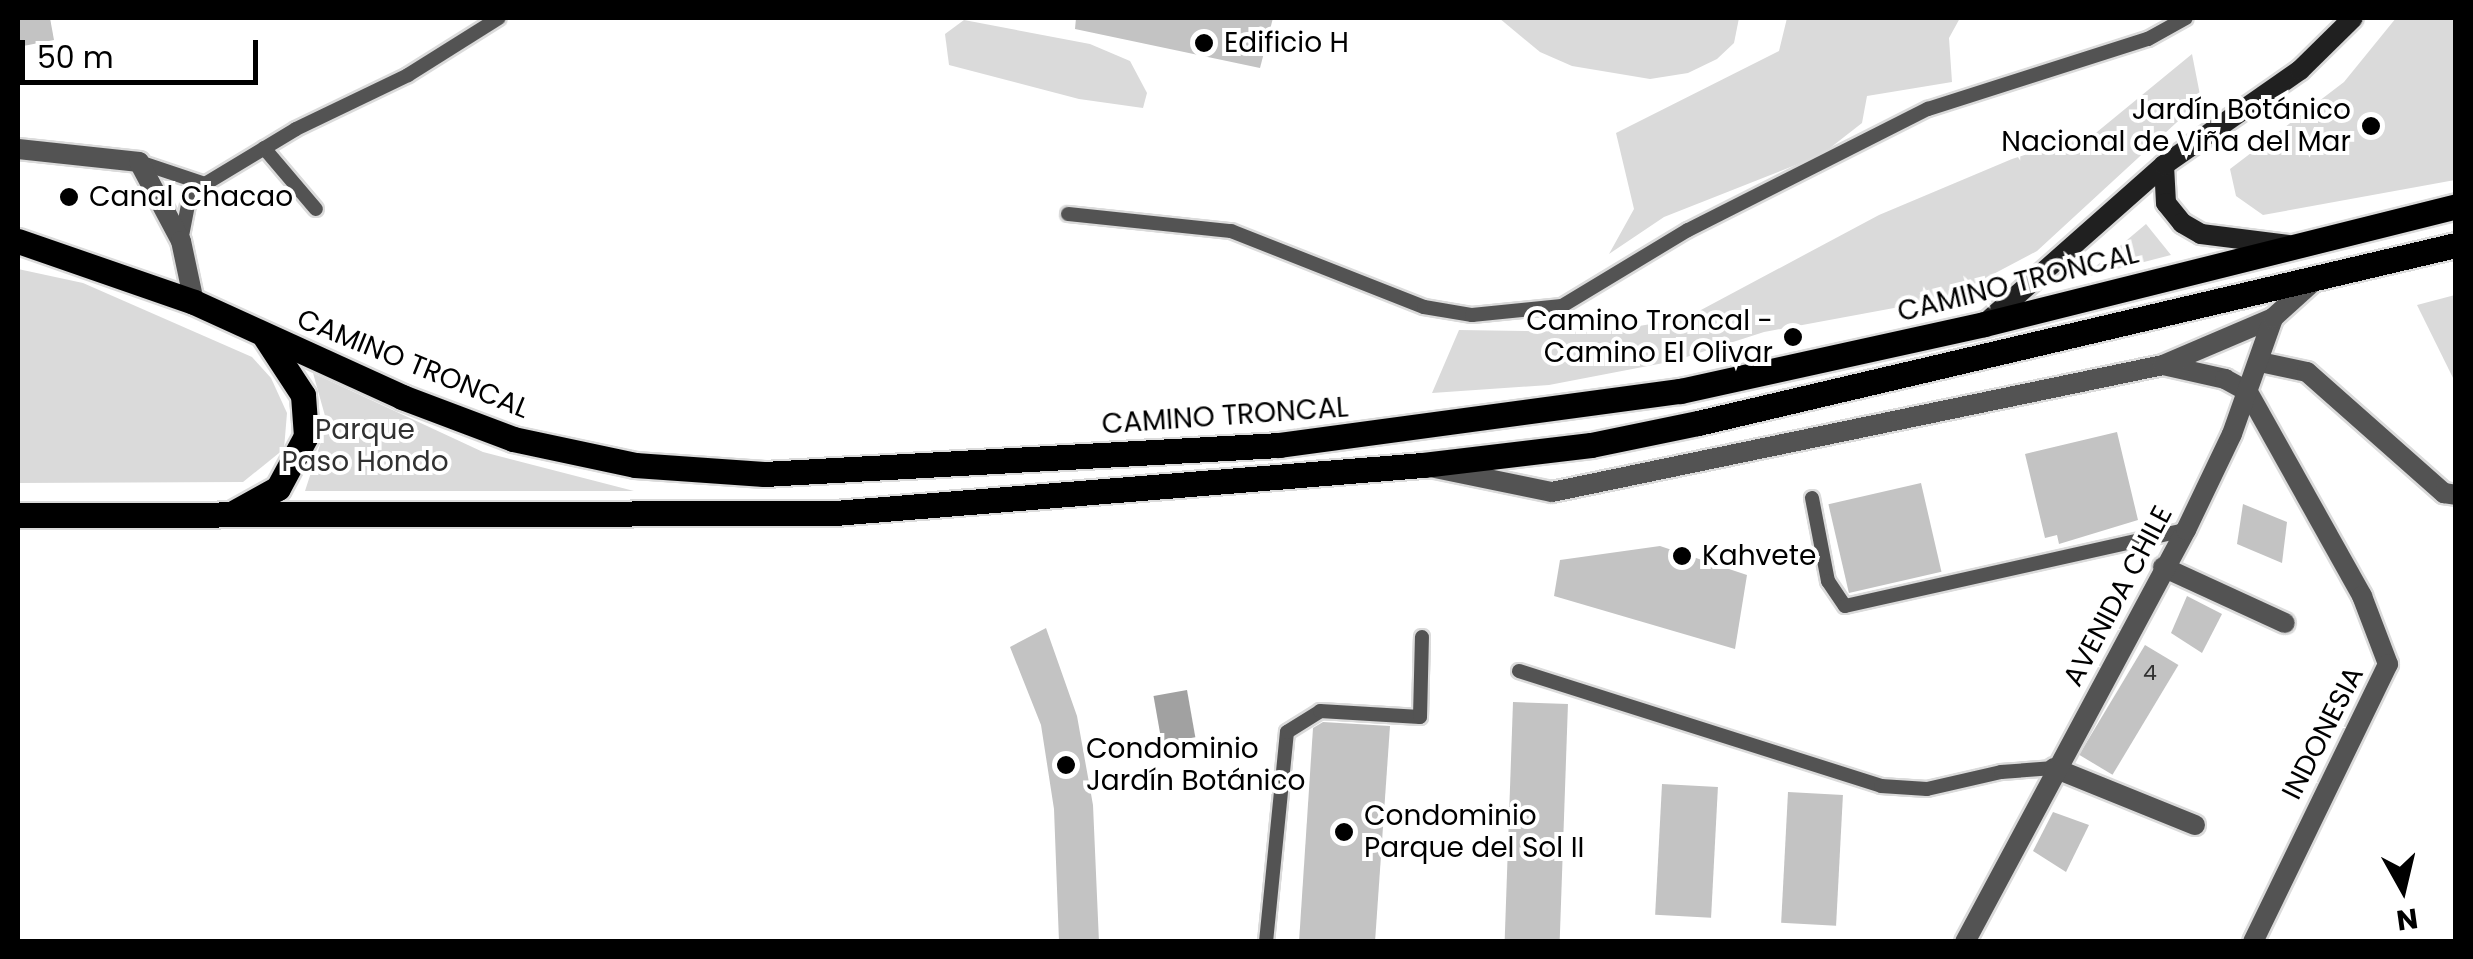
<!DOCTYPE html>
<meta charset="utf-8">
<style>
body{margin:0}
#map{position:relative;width:2473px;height:959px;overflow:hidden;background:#fff;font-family:Poppins,sans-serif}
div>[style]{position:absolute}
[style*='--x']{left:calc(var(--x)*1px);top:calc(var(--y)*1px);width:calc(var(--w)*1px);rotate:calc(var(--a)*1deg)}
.green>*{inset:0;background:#dadada}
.water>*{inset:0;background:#a1a1a1;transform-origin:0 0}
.building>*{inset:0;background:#c3c3c3;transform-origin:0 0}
.roads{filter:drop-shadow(2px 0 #dbdbdb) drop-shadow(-2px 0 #dbdbdb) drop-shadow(0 2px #dbdbdb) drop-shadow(0 -2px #dbdbdb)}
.service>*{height:14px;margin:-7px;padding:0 7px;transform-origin:7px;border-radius:7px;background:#535353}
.minor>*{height:20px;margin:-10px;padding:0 10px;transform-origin:10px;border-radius:10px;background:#535353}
.secondary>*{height:20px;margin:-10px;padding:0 10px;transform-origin:10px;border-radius:10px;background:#202020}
.primary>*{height:25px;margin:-12.5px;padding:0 12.5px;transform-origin:12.5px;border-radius:12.5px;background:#000}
.dots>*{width:28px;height:28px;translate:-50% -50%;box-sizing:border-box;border:5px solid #fff;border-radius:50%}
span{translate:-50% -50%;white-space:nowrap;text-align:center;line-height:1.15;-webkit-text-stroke:8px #fff;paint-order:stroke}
.number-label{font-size:22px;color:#313131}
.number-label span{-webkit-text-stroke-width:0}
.poi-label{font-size:28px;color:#000}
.left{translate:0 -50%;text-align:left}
.right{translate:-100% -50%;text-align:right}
.street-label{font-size:28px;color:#000}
.park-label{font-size:28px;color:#313131}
.frame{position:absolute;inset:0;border:20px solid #000;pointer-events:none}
.north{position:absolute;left:2353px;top:839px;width:100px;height:100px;-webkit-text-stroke:8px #fff;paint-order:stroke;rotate:172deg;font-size:28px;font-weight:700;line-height:40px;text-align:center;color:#000}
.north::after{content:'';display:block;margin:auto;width:35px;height:45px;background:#000;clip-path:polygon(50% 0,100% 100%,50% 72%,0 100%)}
.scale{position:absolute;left:20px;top:40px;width:238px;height:45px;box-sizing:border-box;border:5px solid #000;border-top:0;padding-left:12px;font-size:30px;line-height:35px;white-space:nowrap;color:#000;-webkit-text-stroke:8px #fff;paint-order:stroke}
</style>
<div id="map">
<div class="green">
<i style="clip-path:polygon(1499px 18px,1739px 18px,1734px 43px,1717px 59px,1688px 73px,1650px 79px,1572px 66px,1540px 52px)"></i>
<i style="clip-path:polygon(1787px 18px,1960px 18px,1949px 38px,1952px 82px,1867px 96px,1862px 123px,1821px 155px,1664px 217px,1609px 254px,1634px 209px,1616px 133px,1779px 51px)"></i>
<i style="clip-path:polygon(2396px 18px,2455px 18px,2455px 180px,2263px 215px,2236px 196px,2230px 169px,2344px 82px)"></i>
<i style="clip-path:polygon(964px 20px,1090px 44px,1130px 61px,1147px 93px,1143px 108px,1079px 99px,949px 65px,945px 34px)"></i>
<i style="clip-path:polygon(2192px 54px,2201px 100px,2037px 251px,1948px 298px,1764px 332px,1674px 361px,1549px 385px,1432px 393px,1459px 330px,1604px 332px,1686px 318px,1879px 215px,2012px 159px,2097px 132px)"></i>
<i style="clip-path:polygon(2146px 224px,2171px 255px,2082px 278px)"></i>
<i style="clip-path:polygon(18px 269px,83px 283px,252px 357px,271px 378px,287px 413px,284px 449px,243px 482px,18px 483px)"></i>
<i style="clip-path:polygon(2455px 295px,2456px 295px,2455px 382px,2417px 305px)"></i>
<i style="clip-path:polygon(313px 373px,483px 452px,634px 491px,305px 491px,327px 423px)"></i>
</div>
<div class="water">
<i style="left:1187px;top:690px;width:48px;height:34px;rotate:80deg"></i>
</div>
<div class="building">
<i style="clip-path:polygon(18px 18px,50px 18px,54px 40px,18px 47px)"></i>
<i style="clip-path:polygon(1076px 18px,1273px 18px,1260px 68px,1075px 29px)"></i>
<i style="clip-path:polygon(2117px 432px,2138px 520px,2059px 544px,2057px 535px,2045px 538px,2025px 454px)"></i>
<i style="left:1921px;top:483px;width:91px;height:95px;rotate:77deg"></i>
<i style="clip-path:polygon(2243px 504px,2287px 522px,2282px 563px,2237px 544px)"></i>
<i style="clip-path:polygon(1660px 546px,1747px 575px,1735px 649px,1554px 596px,1560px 560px)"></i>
<i style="clip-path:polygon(2187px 596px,2222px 614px,2202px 653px,2171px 633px)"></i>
<i style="clip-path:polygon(1046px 628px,1077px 716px,1093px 805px,1099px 942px,1059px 942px,1054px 809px,1041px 725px,1010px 647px)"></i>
<i style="left:2145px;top:645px;width:39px;height:128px;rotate:31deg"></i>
<i style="left:1513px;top:702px;width:55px;height:240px;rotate:2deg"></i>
<i style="clip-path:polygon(1323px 722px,1390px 726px,1375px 942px,1299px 942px,1313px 728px)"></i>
<i style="left:1662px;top:784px;width:56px;height:131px;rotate:3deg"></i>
<i style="left:1788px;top:792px;width:55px;height:131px;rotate:3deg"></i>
<i style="clip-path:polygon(2053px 812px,2089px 825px,2066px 872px,2033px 851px)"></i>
</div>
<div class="roads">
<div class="service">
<i style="--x:264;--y:148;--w:80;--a:49.6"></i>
<i style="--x:139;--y:162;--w:70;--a:18.4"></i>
<i style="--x:1068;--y:214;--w:164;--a:6"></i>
<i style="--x:1231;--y:231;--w:207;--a:21.5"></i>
<i style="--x:1424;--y:307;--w:49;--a:9.5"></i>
<i style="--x:1472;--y:315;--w:90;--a:-5.7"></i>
<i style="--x:1562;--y:306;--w:147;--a:-31.1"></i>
<i style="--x:1688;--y:230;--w:269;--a:-26.8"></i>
<i style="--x:1928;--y:109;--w:231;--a:-17.7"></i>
<i style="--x:2148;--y:39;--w:43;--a:-28.9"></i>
<i style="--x:181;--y:241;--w:38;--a:-79"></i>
<i style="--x:188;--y:204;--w:26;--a:-50"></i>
<i style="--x:205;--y:184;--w:106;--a:-31.1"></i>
<i style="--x:296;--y:129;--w:124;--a:-25.7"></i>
<i style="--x:408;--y:75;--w:107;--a:-32.1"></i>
<i style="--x:1812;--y:498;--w:85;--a:79.1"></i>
<i style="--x:1828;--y:581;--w:30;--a:56"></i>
<i style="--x:1845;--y:606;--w:349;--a:-12.6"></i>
<i style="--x:1519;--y:671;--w:380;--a:17.6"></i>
<i style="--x:1881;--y:786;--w:46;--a:3.7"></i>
<i style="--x:1927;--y:789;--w:76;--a:-12.9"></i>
<i style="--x:2001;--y:772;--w:53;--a:-4.3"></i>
<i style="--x:1266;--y:942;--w:211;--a:-84.3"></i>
<i style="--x:1287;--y:732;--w:39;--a:-32"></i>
<i style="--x:1320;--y:711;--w:100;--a:3.4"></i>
<i style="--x:1420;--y:717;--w:80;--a:-88.6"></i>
</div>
<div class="minor">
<i style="--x:18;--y:149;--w:122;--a:6.1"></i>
<i style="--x:139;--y:162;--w:89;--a:62"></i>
<i style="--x:181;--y:241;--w:62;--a:78"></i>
<i style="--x:2260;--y:362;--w:48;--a:12"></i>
<i style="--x:2307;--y:372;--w:183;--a:41.5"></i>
<i style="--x:2444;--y:493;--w:12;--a:9"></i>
<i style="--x:2163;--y:365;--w:64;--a:12.7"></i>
<i style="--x:2225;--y:379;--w:26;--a:29"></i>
<i style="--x:2248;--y:392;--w:234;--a:60.8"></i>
<i style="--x:2362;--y:596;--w:73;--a:69.1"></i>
<i style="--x:2388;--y:664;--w:309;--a:115.9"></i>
<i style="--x:1435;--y:468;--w:119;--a:11.6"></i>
<i style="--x:1552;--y:492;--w:624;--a:-11.74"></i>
<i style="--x:2163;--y:365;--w:120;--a:-23.1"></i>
<i style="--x:2163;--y:567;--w:134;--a:24.7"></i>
<i style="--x:2054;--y:768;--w:152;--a:22"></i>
<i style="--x:1965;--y:942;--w:468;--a:-61.8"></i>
<i style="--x:2186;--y:530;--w:106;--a:-64.4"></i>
<i style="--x:2232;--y:434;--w:123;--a:-70.5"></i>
<i style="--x:2273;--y:318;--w:55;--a:-42.1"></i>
</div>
<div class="secondary">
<i style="--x:2164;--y:165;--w:38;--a:87"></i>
<i style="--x:2166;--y:203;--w:26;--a:51"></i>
<i style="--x:2182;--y:223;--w:22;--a:30"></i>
<i style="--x:2201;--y:234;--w:88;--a:7.2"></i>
<i style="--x:1990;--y:319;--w:232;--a:-41.5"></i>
<i style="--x:2164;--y:165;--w:166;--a:-34.9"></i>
<i style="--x:2300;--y:70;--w:74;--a:-44.5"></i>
</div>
<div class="primary">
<i style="--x:18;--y:241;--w:186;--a:19.1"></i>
<i style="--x:194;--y:302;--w:229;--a:24.5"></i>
<i style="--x:402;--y:397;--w:119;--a:20.7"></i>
<i style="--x:513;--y:439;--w:125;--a:12"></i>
<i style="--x:635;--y:465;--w:129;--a:4"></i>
<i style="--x:764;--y:474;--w:516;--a:-3.22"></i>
<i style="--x:1279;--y:445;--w:405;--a:-7.7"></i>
<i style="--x:1680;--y:391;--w:311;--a:-12.4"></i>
<i style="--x:1984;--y:324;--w:487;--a:-14"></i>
<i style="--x:235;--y:512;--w:49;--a:-29.2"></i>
<i style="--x:278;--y:488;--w:59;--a:-61.7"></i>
<i style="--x:306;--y:436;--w:41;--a:-94.2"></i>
<i style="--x:303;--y:395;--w:69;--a:-123.2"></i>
<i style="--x:18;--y:515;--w:817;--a:-0.14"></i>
<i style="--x:835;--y:513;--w:590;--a:-4.67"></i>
<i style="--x:1423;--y:465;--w:169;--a:-6.8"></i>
<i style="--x:1591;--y:445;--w:109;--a:-11.6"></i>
<i style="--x:1698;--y:423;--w:779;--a:-13.22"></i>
</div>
</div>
<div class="dots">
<i style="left:1204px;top:43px;background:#000"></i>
<i style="left:2371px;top:126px;background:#000"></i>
<i style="left:69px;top:197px;background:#000"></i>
<i style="left:1793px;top:337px;background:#000"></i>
<i style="left:1682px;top:556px;background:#000"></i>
<i style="left:1066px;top:765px;background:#000"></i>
<i style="left:1344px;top:832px;background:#000"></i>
</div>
<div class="number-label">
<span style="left:2150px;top:673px">4</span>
</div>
<div class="poi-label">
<span class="left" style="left:1224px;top:43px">Edificio H</span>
<span class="right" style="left:2351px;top:126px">Jardín Botánico<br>Nacional de Viña del Mar</span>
<span class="left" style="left:89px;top:197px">Canal Chacao</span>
<span class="right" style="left:1773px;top:337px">Camino Troncal -<br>Camino El Olivar</span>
<span class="left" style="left:1702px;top:556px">Kahvete</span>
<span class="left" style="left:1086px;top:765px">Condominio<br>Jardín Botánico</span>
<span class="left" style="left:1364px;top:832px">Condominio<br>Parque del Sol II</span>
</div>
<div class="street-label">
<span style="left:2018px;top:283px;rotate:-14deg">CAMINO TRONCAL</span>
<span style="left:413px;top:364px;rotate:22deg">CAMINO TRONCAL</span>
<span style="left:1225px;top:416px;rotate:-4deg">CAMINO TRONCAL</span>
<span style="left:2118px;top:596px;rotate:-62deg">AVENIDA CHILE</span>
<span style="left:2323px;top:733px;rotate:-63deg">INDONESIA</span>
</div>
<div class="park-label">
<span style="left:365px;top:446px">Parque<br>Paso Hondo</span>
</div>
<div class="frame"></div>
<div class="north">N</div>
<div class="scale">50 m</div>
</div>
